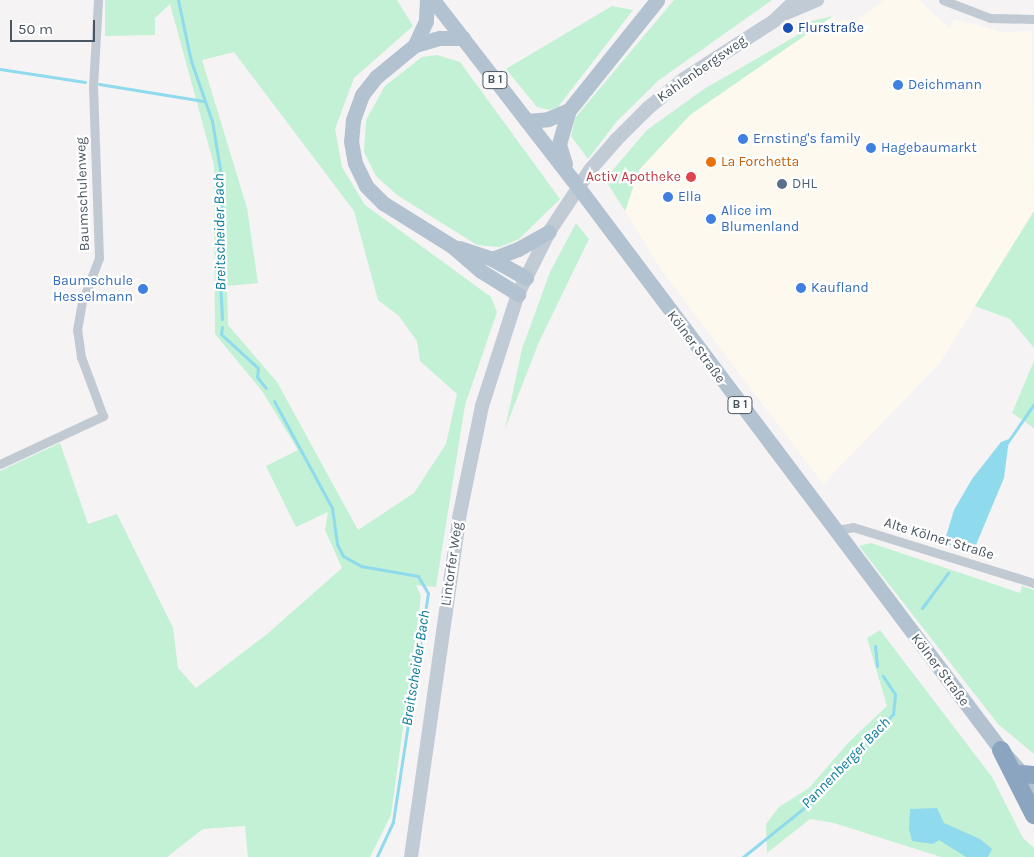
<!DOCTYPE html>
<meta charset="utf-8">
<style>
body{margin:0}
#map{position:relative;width:1034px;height:857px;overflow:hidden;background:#f5f3f3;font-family:Karla,sans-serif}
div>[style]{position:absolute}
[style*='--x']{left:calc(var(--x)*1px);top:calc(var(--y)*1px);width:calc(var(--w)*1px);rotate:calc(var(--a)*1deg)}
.commercial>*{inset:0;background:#fdf9ef}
.green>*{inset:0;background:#c3f1d5}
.water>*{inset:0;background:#90daee}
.stream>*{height:3px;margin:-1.5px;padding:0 1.5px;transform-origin:1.5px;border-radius:1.5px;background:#90daee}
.street>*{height:9px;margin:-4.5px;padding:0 4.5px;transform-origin:4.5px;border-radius:4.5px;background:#c1cad2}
.secondary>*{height:14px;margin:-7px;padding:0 7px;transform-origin:7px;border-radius:7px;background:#c1cbd6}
.primary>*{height:15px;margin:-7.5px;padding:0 7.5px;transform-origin:7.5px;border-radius:7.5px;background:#b3c2d1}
.highway>*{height:18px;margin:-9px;padding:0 9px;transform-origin:9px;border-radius:9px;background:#8ba5c1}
.dots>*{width:14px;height:14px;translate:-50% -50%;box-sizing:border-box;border:2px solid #fff;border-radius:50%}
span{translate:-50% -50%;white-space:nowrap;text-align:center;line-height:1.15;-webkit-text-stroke:4.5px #fff;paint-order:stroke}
.shield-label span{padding:1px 4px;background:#fff;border:1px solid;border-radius:4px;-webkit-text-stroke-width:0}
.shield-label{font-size:12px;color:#4a5661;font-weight:700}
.transit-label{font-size:14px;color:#164399}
.left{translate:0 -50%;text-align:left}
.street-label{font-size:14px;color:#4a5661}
.shop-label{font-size:14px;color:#366cbe}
.right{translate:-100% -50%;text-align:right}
.food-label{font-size:14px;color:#c56008}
.health-label{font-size:14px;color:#be3a42}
.service-label{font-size:14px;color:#4e5e75}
.water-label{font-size:15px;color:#0c7c9b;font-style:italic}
.scale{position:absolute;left:10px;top:20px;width:85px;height:22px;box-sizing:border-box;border:2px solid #4a5661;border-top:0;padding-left:6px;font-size:15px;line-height:18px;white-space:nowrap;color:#4a5661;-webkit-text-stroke:4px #fff;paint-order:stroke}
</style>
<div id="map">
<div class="commercial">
<i style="clip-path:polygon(884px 0,919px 0,950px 29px,954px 19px,1003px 32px,1032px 31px,1034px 211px,940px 363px,823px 484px,662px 271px,625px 211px,639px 170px,690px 115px,833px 16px,838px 22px,844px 19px,853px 24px)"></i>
</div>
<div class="green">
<i style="clip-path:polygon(evenodd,105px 0,397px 0,413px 26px,354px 78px,335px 129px,342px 167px,365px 205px,491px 297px,497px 312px,465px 405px,436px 587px,416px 585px,421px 596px,391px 815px,370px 857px,248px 857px,245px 826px,203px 829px,167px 857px,0 857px,0 471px,60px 443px,88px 524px,117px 514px,173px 628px,178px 668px,196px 688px,266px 635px,342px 568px,325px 530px,328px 512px,296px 527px,266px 466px,298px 450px,262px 391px,215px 334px,214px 165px,170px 4px,155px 18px,155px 35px,105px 36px,105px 0,234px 52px,354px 211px,378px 300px,399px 316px,417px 341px,420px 361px,457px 394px,446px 444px,414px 493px,358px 530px,277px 382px,228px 325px,227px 286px,258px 283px,247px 208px,202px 60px,234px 52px)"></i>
<i style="clip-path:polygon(674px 0,772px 0,659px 80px,617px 121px,588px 159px,571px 136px,575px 118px)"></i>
<i style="clip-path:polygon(612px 6px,633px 10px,558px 107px,550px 110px,537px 107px,506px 69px)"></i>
<i style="clip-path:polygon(833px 16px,690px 115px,639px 170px,625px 211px,605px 179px,647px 130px,704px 89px,796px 36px,812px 21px)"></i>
<i style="clip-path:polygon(437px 55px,460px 62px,560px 199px,519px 239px,500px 247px,477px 245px,397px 195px,376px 176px,364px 152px,366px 120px,385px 86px,422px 57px)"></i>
<i style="clip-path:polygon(1034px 211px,1034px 348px,1010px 319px,975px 306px)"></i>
<i style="clip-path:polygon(576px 223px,589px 239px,539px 342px,505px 429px,522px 349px,550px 272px)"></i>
<i style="clip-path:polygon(1034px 361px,1034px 428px,1012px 413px)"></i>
<i style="clip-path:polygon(871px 543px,1020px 593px,1022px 586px,1034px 590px,1034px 754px,998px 724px,859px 546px)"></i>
<i style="clip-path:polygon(880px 630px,992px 777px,1023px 838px,1034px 848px,1034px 857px,941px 857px,834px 823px,810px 819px,767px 853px,766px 824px,779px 807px,809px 788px,849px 742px,887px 706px,867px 638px)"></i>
</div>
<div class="water">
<i style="clip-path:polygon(1009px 439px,1004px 478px,973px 552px,944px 543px,954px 510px,972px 479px,1001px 442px)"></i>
<i style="clip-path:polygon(937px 808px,944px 823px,980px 839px,992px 849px,988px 857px,966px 857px,939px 840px,933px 844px,912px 841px,909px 829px,910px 809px)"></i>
</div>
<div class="stream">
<i style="--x:178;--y:0;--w:62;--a:78"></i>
<i style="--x:191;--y:61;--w:64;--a:70.7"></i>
<i style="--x:212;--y:121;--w:67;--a:80.5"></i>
<i style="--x:223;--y:187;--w:53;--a:95.4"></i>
<i style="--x:218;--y:240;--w:79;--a:87.1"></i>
<i style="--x:0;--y:69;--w:86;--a:8.7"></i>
<i style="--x:99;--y:84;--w:106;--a:9.2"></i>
<i style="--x:222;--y:327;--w:7;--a:98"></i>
<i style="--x:221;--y:334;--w:50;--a:42.6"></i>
<i style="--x:258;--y:368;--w:9;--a:96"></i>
<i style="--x:257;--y:377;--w:14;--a:51"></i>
<i style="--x:274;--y:401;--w:122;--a:61.5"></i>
<i style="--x:332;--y:508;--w:36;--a:82"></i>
<i style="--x:337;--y:544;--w:13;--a:63"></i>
<i style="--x:343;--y:556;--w:21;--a:29"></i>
<i style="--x:361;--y:566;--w:58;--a:10"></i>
<i style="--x:418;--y:576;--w:20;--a:60"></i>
<i style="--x:428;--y:593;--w:232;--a:98.7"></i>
<i style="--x:393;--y:822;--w:38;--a:115"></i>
<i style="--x:1007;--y:443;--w:47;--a:-55.3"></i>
<i style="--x:922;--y:608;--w:44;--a:-53.4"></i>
<i style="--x:875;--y:646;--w:20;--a:84"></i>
<i style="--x:743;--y:857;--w:94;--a:-38.9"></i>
<i style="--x:816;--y:798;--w:44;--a:-50.5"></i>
<i style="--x:844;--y:764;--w:70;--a:-45.6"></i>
<i style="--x:893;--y:714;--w:20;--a:-84"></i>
<i style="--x:895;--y:694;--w:22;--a:-124"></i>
</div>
<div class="street">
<i style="--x:943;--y:0;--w:50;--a:21"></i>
<i style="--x:990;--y:18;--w:44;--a:1.3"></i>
<i style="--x:0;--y:464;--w:114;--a:-25"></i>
<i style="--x:103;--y:416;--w:63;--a:-110.4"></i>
<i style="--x:81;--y:357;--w:27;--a:-98"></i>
<i style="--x:77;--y:330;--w:28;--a:-80"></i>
<i style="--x:82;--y:302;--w:47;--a:-68.9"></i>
<i style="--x:99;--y:258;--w:171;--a:-92"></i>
<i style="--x:93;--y:87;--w:87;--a:-86.7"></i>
<i style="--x:835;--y:530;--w:18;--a:-9"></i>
<i style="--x:853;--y:527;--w:189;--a:17.2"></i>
</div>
<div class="secondary">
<i style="--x:786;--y:13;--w:34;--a:-23"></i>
<i style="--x:411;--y:857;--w:342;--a:-81.9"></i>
<i style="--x:459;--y:518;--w:114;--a:-78.4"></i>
<i style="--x:482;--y:406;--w:118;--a:-72.2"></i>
<i style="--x:518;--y:294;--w:69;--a:-63.4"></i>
<i style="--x:549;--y:232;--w:74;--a:-56.5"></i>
<i style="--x:590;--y:170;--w:40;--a:-49"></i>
<i style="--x:616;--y:140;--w:45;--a:-45"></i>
<i style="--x:648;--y:108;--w:46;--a:-38.9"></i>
<i style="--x:684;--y:79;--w:107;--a:-32.8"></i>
<i style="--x:774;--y:21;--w:30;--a:-44"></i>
</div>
<div class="primary">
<i style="--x:427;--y:0;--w:21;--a:93"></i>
<i style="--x:426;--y:21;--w:26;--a:115"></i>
<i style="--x:415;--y:45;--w:50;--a:140.6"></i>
<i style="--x:376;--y:77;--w:23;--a:128"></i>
<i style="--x:362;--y:95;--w:27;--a:110"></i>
<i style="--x:353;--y:120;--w:21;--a:95"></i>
<i style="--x:351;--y:141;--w:22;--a:80"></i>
<i style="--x:355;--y:163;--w:25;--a:64"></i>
<i style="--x:366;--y:186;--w:24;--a:45"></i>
<i style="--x:383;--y:203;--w:81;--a:31.9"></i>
<i style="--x:452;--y:246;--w:38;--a:41"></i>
<i style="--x:481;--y:271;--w:44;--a:31.9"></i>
<i style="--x:433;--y:0;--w:227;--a:52.2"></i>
<i style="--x:572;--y:179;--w:714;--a:53.08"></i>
<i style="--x:1001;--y:750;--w:50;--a:48.3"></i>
<i style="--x:415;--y:45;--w:26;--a:-16"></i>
<i style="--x:440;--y:38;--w:23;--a:0"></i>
<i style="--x:527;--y:121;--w:21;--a:-5"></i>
<i style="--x:548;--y:119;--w:23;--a:-23"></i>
<i style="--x:565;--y:164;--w:21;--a:-107"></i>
<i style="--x:559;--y:144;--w:35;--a:-74"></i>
<i style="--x:569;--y:110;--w:141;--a:-51.3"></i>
<i style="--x:459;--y:248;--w:35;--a:18"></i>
<i style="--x:492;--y:259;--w:39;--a:29"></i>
<i style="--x:492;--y:259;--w:28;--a:-21"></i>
<i style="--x:518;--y:249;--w:35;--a:-29"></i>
</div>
<div class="highway">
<i style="--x:1001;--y:750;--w:73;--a:63.1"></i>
<i style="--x:1022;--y:774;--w:12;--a:5"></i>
</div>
<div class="dots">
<i style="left:788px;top:28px;background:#1a4fb4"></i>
<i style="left:898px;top:85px;background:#3f7fe0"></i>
<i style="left:743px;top:139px;background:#3f7fe0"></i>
<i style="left:871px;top:148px;background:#3f7fe0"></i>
<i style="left:711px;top:162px;background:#e8710a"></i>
<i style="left:691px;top:177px;background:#e0444e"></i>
<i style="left:782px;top:184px;background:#5c6f8a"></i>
<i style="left:668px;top:197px;background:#3f7fe0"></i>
<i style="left:711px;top:219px;background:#3f7fe0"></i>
<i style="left:801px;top:288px;background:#3f7fe0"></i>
<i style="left:143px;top:289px;background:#3f7fe0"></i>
</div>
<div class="shield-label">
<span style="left:495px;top:80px">B 1</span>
<span style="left:740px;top:405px">B 1</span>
</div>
<div class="transit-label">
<span class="left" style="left:798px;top:28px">Flurstraße</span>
</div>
<div class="street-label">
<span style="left:702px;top:69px;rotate:-35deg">Kahlenbergsweg</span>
<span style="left:83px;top:194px;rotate:-92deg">Baumschulenweg</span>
<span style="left:696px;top:347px;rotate:53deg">Kölner Straße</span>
<span style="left:939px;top:539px;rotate:17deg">Alte Kölner Straße</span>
<span style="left:452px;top:564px;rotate:-82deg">Lintorfer Weg</span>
<span style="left:940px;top:670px;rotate:53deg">Kölner Straße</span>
</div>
<div class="shop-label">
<span class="left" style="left:908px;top:85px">Deichmann</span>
<span class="left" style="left:753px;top:139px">Ernsting's family</span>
<span class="left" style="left:881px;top:148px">Hagebaumarkt</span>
<span class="left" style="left:678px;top:197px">Ella</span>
<span class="left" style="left:721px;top:219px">Alice im<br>Blumenland</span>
<span class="right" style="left:133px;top:289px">Baumschule<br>Hesselmann</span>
<span class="left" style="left:811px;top:288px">Kaufland</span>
</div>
<div class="food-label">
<span class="left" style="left:721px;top:162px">La Forchetta</span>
</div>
<div class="health-label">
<span class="right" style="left:681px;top:177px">Activ Apotheke</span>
</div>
<div class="service-label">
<span class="left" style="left:792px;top:184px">DHL</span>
</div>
<div class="water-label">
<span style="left:220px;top:232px;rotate:-91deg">Breitscheider Bach</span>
<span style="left:416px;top:668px;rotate:-81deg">Breitscheider Bach</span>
<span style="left:846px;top:763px;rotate:-46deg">Pannenberger Bach</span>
</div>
<div class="scale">50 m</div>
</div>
